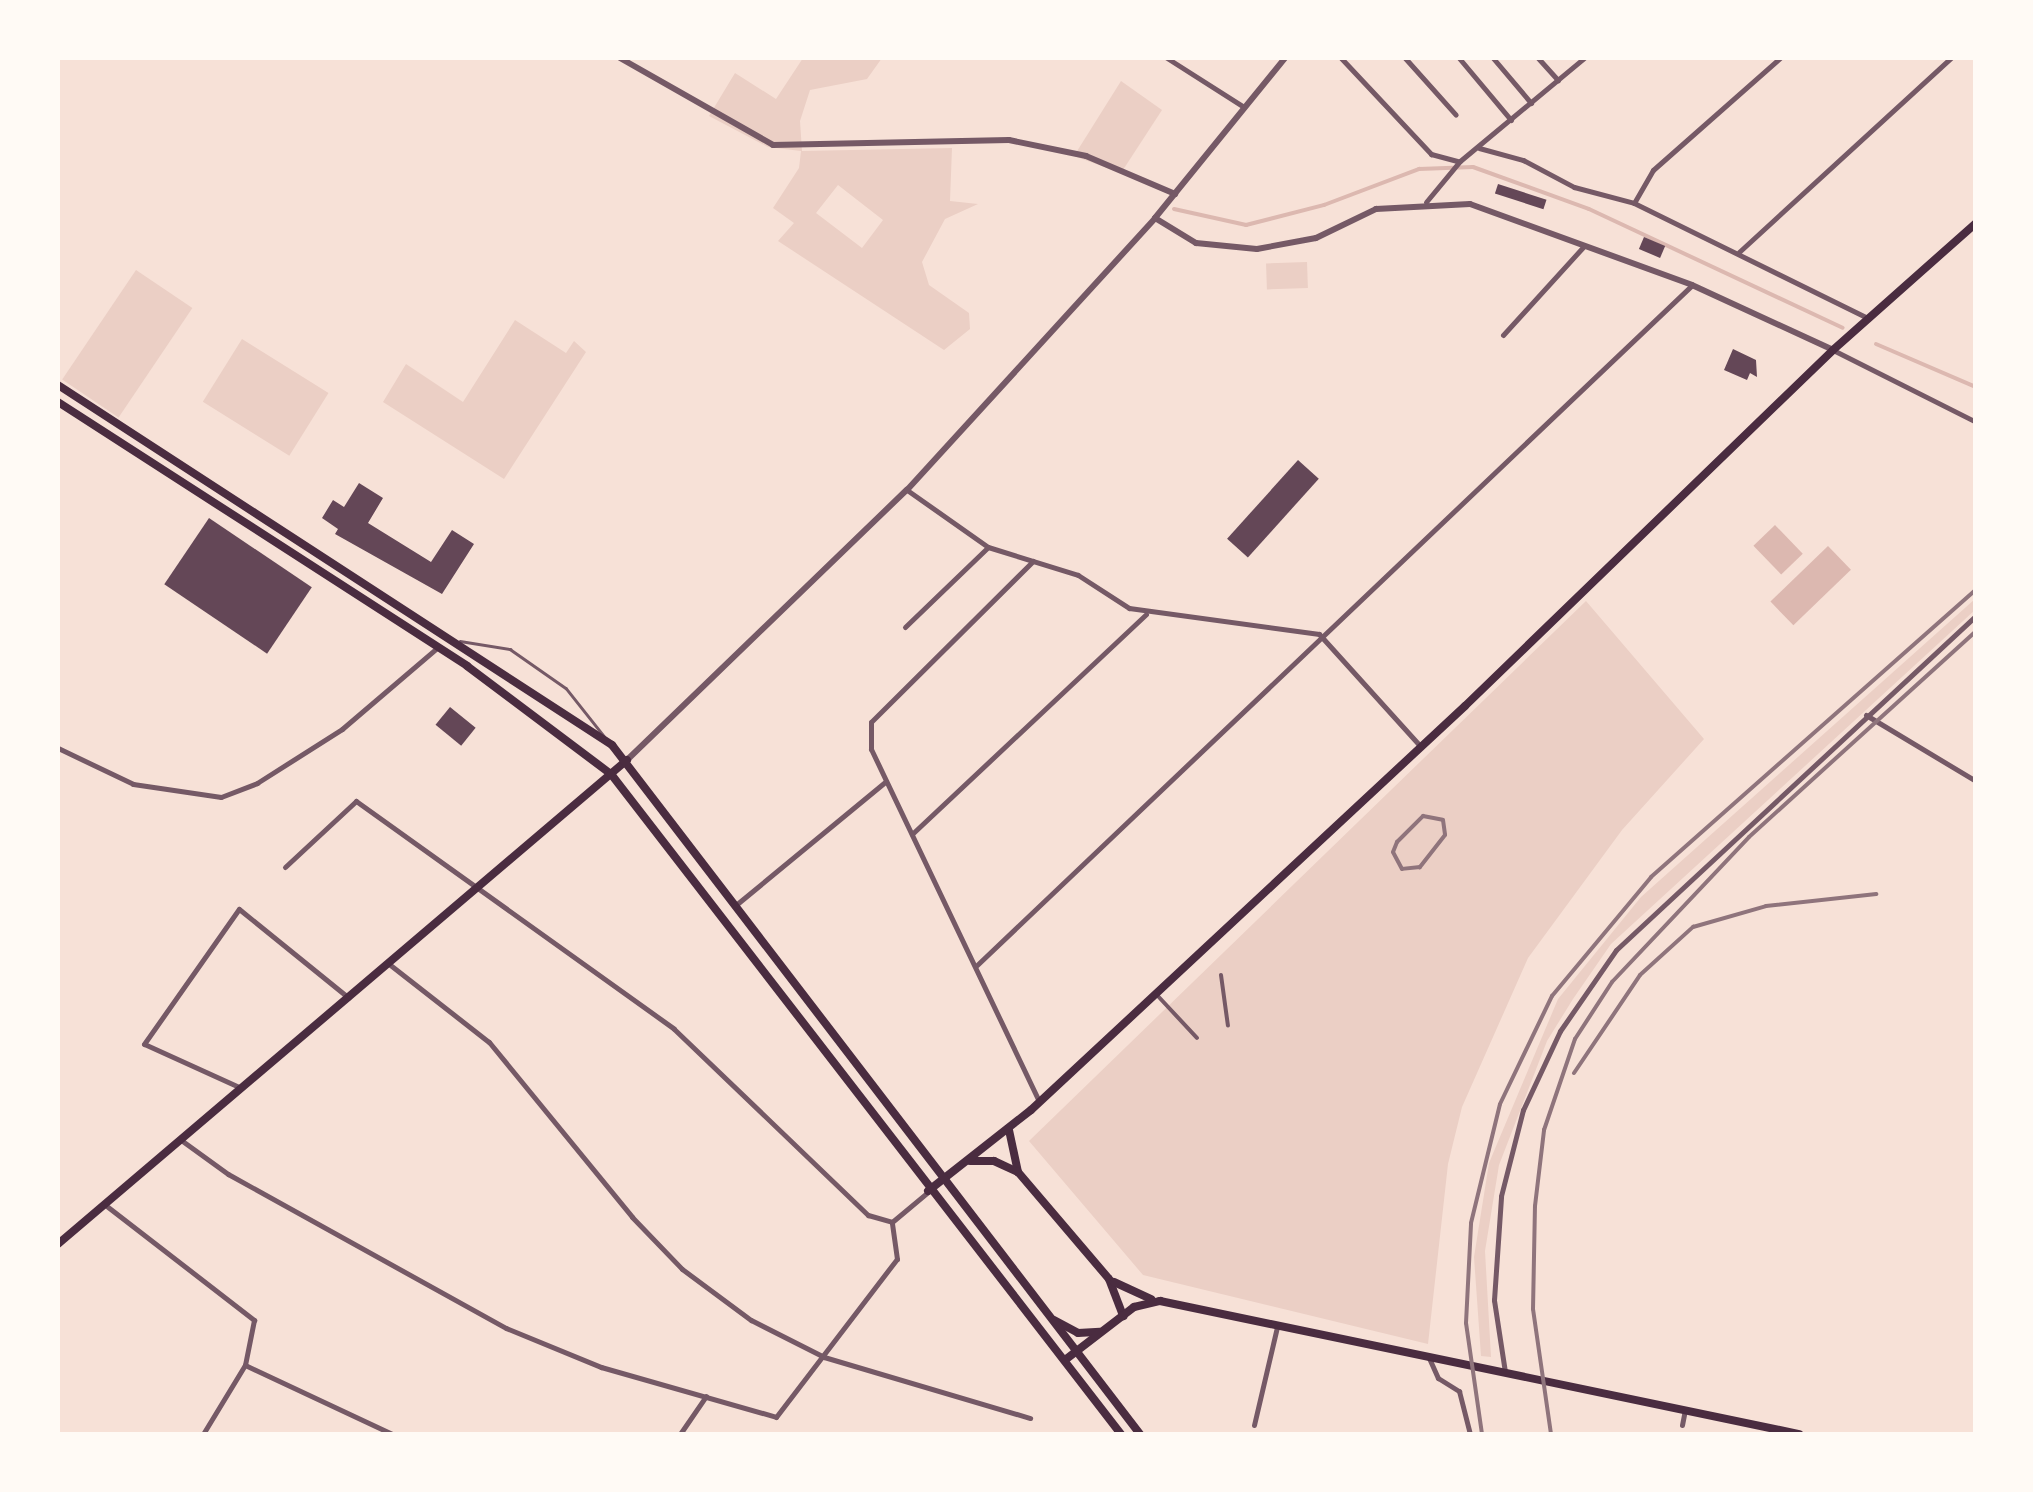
<!DOCTYPE html>
<style>
body{margin:0}
#map{position:relative;width:2033px;height:1492px;overflow:hidden;background:#f7e1d7;font-family:"DejaVu Sans",sans-serif}
div>[style]{position:absolute}
[style*='--x']{left:calc(var(--x)*1px);top:calc(var(--y)*1px);width:calc(var(--w)*1px);rotate:calc(var(--a)*1deg)}
.green>*{inset:0;background:#ebcfc5;transform-origin:0 0}
.water>*{inset:0;background:#dcb8b0;transform-origin:0 0}
.stream>*{height:4px;margin:-2px;padding:0 2px;transform-origin:2px;border-radius:2px;background:#dcb8b0}
.building>*{inset:0;background:#644757;transform-origin:0 0}
.service>*{height:2.5px;margin:-1.25px;padding:0 1.25px;transform-origin:1.25px;border-radius:1.25px;background:#755966}
.pedestrian>*{height:4px;margin:-2px;padding:0 2px;transform-origin:2px;border-radius:2px;background:#755966}
.minor>*{height:5px;margin:-2.5px;padding:0 2.5px;transform-origin:2.5px;border-radius:2.5px;background:#755966}
.tertiary>*{height:6px;margin:-3px;padding:0 3px;transform-origin:3px;border-radius:3px;background:#755966}
.secondary>*{height:8px;margin:-4px;padding:0 4px;transform-origin:4px;border-radius:4px;background:#4a2c40}
.primary>*{height:8px;margin:-4px;padding:0 4px;transform-origin:4px;border-radius:4px;background:#4a2c40}
.rail>*{height:4px;margin:-2px;padding:0 2px;transform-origin:2px;border-radius:2px;background:#8f747c}
span{translate:-50% -50%;white-space:nowrap;text-align:center;line-height:1.15;-webkit-text-stroke:9px #fffaf5;paint-order:stroke}
.frame{position:absolute;inset:0;border:60px solid #fffaf5;pointer-events:none}
</style>
<div id="map">
<div class="green">
<i style="clip-path:polygon(evenodd,803px 58px,882px 58px,867px 79px,810px 90px,800px 121px,802px 151px,952px 148px,950px 201px,978px 204px,945px 219px,922px 262px,929px 285px,969px 313px,970px 329px,944px 350px,778px 241px,794px 223px,773px 208px,799px 168px,801px 151px,768px 147px,709px 116px,735px 73px,776px 99px,803px 58px,838px 185px,883px 220px,862px 248px,816px 213px,838px 185px)"></i>
<i style="clip-path:polygon(1121px 81px,1162px 110px,1121px 173px,1074px 156px)"></i>
<i style="left:1307px;top:262px;width:26px;height:41px;rotate:88deg"></i>
<i style="left:136px;top:270px;width:68px;height:132px;rotate:34deg"></i>
<i style="clip-path:polygon(515px 320px,566px 353px,574px 341px,586px 352px,504px 479px,383px 402px,406px 364px,463px 402px)"></i>
<i style="left:242px;top:339px;width:102px;height:74px;rotate:32deg"></i>
<i style="clip-path:polygon(1975px 599px,1975px 610px,1611px 944px,1573px 999px,1547px 1041px,1499px 1165px,1485px 1251px,1491px 1357px,1481px 1356px,1474px 1257px,1489px 1163px,1558px 999px,1641px 897px)"></i>
<i style="clip-path:polygon(1586px 601px,1704px 739px,1622px 830px,1528px 958px,1462px 1107px,1448px 1164px,1428px 1344px,1143px 1275px,1029px 1141px)"></i>
</div>
<div class="water">
<i style="left:1775px;top:525px;width:40px;height:30px;rotate:46deg"></i>
<i style="left:1828px;top:546px;width:33px;height:80px;rotate:46deg"></i>
</div>
<div class="stream">
<i style="--x:1174;--y:209;--w:74;--a:12.5"></i>
<i style="--x:1246;--y:225;--w:81;--a:-14.4"></i>
<i style="--x:1324;--y:205;--w:102;--a:-20.8"></i>
<i style="--x:1419;--y:169;--w:54;--a:-2.1"></i>
<i style="--x:1473;--y:167;--w:123;--a:19.9"></i>
<i style="--x:1589;--y:209;--w:280;--a:25.1"></i>
<i style="--x:1876;--y:344;--w:109;--a:23.3"></i>
</div>
<div class="building">
<i style="left:1498px;top:184px;width:51px;height:10px;rotate:18deg"></i>
<i style="left:1644px;top:237px;width:23px;height:13px;rotate:23deg"></i>
<i style="clip-path:polygon(1733px 349px,1756px 360px,1757px 377px,1750px 373px,1747px 380px,1724px 370px)"></i>
<i style="left:1298px;top:460px;width:28px;height:106px;rotate:42deg"></i>
<i style="clip-path:polygon(359px 483px,383px 498px,368px 523px,431px 562px,452px 530px,474px 544px,442px 594px,335px 534px,338px 529px,322px 518px,333px 500px,344px 507px)"></i>
<i style="left:209px;top:518px;width:124px;height:80px;rotate:34deg"></i>
<i style="left:450px;top:707px;width:33px;height:23px;rotate:39deg"></i>
</div>
<div class="service">
<i style="--x:460;--y:641;--w:51;--a:9.1"></i>
<i style="--x:510;--y:649;--w:68;--a:34.9"></i>
<i style="--x:566;--y:688;--w:61;--a:51.6"></i>
</div>
<div class="pedestrian">
<i style="--x:1221;--y:975;--w:51;--a:82.2"></i>
<i style="--x:1156;--y:994;--w:60;--a:47"></i>
</div>
<div class="minor">
<i style="--x:1167;--y:58;--w:91;--a:32.5"></i>
<i style="--x:1341;--y:58;--w:132;--a:46.8"></i>
<i style="--x:1431;--y:154;--w:27;--a:15"></i>
<i style="--x:1405;--y:58;--w:76;--a:48.2"></i>
<i style="--x:1459;--y:58;--w:81;--a:50"></i>
<i style="--x:1493;--y:58;--w:59;--a:49.8"></i>
<i style="--x:1538;--y:58;--w:30;--a:48"></i>
<i style="--x:1479;--y:148;--w:46;--a:15.3"></i>
<i style="--x:1523;--y:160;--w:58;--a:27.9"></i>
<i style="--x:1574;--y:187;--w:62;--a:14.9"></i>
<i style="--x:1634;--y:203;--w:261;--a:26.2"></i>
<i style="--x:1426;--y:202;--w:53;--a:-50.3"></i>
<i style="--x:1460;--y:161;--w:161;--a:-39.7"></i>
<i style="--x:1634;--y:203;--w:38;--a:-60"></i>
<i style="--x:1653;--y:170;--w:169;--a:-41.4"></i>
<i style="--x:1739;--y:252;--w:287;--a:-42.5"></i>
<i style="--x:1503;--y:335;--w:120;--a:-47.7"></i>
<i style="--x:1833;--y:350;--w:160;--a:26.7"></i>
<i style="--x:907;--y:490;--w:99;--a:35.1"></i>
<i style="--x:988;--y:547;--w:94;--a:17.3"></i>
<i style="--x:1078;--y:575;--w:61;--a:32.9"></i>
<i style="--x:1129;--y:608;--w:192;--a:7.8"></i>
<i style="--x:1319;--y:634;--w:152;--a:47.9"></i>
<i style="--x:1033;--y:561;--w:228;--a:135.2"></i>
<i style="--x:871;--y:722;--w:27;--a:90"></i>
<i style="--x:871;--y:749;--w:391;--a:64.5"></i>
<i style="--x:905;--y:627;--w:115;--a:-43.9"></i>
<i style="--x:1866;--y:715;--w:128;--a:31"></i>
<i style="--x:58;--y:748;--w:83;--a:25.6"></i>
<i style="--x:133;--y:784;--w:89;--a:8.4"></i>
<i style="--x:221;--y:797;--w:39;--a:-21"></i>
<i style="--x:257;--y:783;--w:101;--a:-32.4"></i>
<i style="--x:342;--y:729;--w:125;--a:-40.5"></i>
<i style="--x:912;--y:834;--w:321;--a:-43.2"></i>
<i style="--x:285;--y:867;--w:97;--a:-42.9"></i>
<i style="--x:356;--y:801;--w:391;--a:35.6"></i>
<i style="--x:674;--y:1029;--w:269;--a:43.8"></i>
<i style="--x:868;--y:1215;--w:25;--a:16"></i>
<i style="--x:737;--y:904;--w:193;--a:-39.5"></i>
<i style="--x:389;--y:964;--w:127;--a:38"></i>
<i style="--x:489;--y:1042;--w:226;--a:50.7"></i>
<i style="--x:632;--y:1217;--w:72;--a:46.1"></i>
<i style="--x:682;--y:1269;--w:86;--a:36.5"></i>
<i style="--x:751;--y:1320;--w:82;--a:26.9"></i>
<i style="--x:824;--y:1357;--w:215;--a:16.5"></i>
<i style="--x:977;--y:965;--w:987;--a:-43.56"></i>
<i style="--x:239;--y:1087;--w:104;--a:-155.6"></i>
<i style="--x:144;--y:1044;--w:165;--a:-54.9"></i>
<i style="--x:239;--y:909;--w:141;--a:39"></i>
<i style="--x:181;--y:1140;--w:58;--a:35.9"></i>
<i style="--x:228;--y:1174;--w:318;--a:29"></i>
<i style="--x:506;--y:1328;--w:103;--a:22.3"></i>
<i style="--x:601;--y:1367;--w:182;--a:15.9"></i>
<i style="--x:776;--y:1417;--w:199;--a:-52.6"></i>
<i style="--x:897;--y:1259;--w:37;--a:-98"></i>
<i style="--x:104;--y:1204;--w:190;--a:37.7"></i>
<i style="--x:254;--y:1320;--w:46;--a:101.3"></i>
<i style="--x:245;--y:1365;--w:162;--a:25.1"></i>
<i style="--x:892;--y:1222;--w:47;--a:-39.8"></i>
<i style="--x:1429;--y:1358;--w:22;--a:66"></i>
<i style="--x:1438;--y:1378;--w:25;--a:32"></i>
<i style="--x:1459;--y:1391;--w:44;--a:75.7"></i>
<i style="--x:1505;--y:1372;--w:73;--a:-98.7"></i>
<i style="--x:1494;--y:1300;--w:104;--a:-86.1"></i>
<i style="--x:1501;--y:1196;--w:89;--a:-75.7"></i>
<i style="--x:1523;--y:1110;--w:87;--a:-64.9"></i>
<i style="--x:1560;--y:1031;--w:98;--a:-55.3"></i>
<i style="--x:1616;--y:950;--w:492;--a:-42.9"></i>
<i style="--x:1254;--y:1425;--w:101;--a:-76.8"></i>
<i style="--x:1682;--y:1425;--w:15;--a:-79"></i>
<i style="--x:203;--y:1434;--w:81;--a:-58.7"></i>
<i style="--x:680;--y:1434;--w:46;--a:-55.6"></i>
</div>
<div class="tertiary">
<i style="--x:620;--y:58;--w:176;--a:29.6"></i>
<i style="--x:773;--y:145;--w:236;--a:-1.2"></i>
<i style="--x:1009;--y:140;--w:79;--a:11.7"></i>
<i style="--x:1086;--y:156;--w:97;--a:23.1"></i>
<i style="--x:1155;--y:218;--w:48;--a:31.4"></i>
<i style="--x:1196;--y:243;--w:61;--a:5.6"></i>
<i style="--x:1257;--y:249;--w:60;--a:-10.6"></i>
<i style="--x:1316;--y:238;--w:67;--a:-25.8"></i>
<i style="--x:1376;--y:209;--w:94;--a:-3"></i>
<i style="--x:1470;--y:204;--w:236;--a:20"></i>
<i style="--x:1692;--y:285;--w:155;--a:24.7"></i>
<i style="--x:627;--y:760;--w:389;--a:-44"></i>
<i style="--x:907;--y:490;--w:368;--a:-47.6"></i>
<i style="--x:1155;--y:218;--w:206;--a:-50.9"></i>
</div>
<div class="secondary">
<i style="--x:1009;--y:1130;--w:43;--a:77.9"></i>
<i style="--x:1018;--y:1172;--w:140;--a:49.6"></i>
<i style="--x:1109;--y:1279;--w:40;--a:69"></i>
<i style="--x:970;--y:1161;--w:24;--a:0"></i>
<i style="--x:994;--y:1161;--w:26;--a:25"></i>
<i style="--x:928;--y:1191;--w:131;--a:-38.2"></i>
<i style="--x:1031;--y:1110;--w:593;--a:-42.95"></i>
<i style="--x:1465;--y:706;--w:512;--a:-44.05"></i>
<i style="--x:1833;--y:350;--w:191;--a:-41.6"></i>
<i style="--x:58;--y:1244;--w:747;--a:-40.38"></i>
<i style="--x:1114;--y:1282;--w:41;--a:24.7"></i>
<i style="--x:1054;--y:1320;--w:27;--a:28"></i>
<i style="--x:1078;--y:1333;--w:22;--a:-3"></i>
<i style="--x:1065;--y:1360;--w:87;--a:-37.5"></i>
<i style="--x:1134;--y:1307;--w:27;--a:-13"></i>
<i style="--x:1160;--y:1301;--w:653;--a:11.76"></i>
</div>
<div class="primary">
<i style="--x:58;--y:385;--w:661;--a:33.02"></i>
<i style="--x:612;--y:745;--w:868;--a:52.54"></i>
<i style="--x:58;--y:402;--w:487;--a:32.8"></i>
<i style="--x:467;--y:666;--w:180;--a:36.9"></i>
<i style="--x:611;--y:774;--w:834;--a:52.31"></i>
</div>
<div class="rail">
<i style="--x:1423;--y:816;--w:20;--a:11"></i>
<i style="--x:1443;--y:820;--w:15;--a:82"></i>
<i style="--x:1445;--y:835;--w:41;--a:128"></i>
<i style="--x:1420;--y:867;--w:18;--a:174"></i>
<i style="--x:1402;--y:869;--w:19;--a:-118"></i>
<i style="--x:1393;--y:852;--w:11;--a:-68"></i>
<i style="--x:1397;--y:842;--w:37;--a:-45"></i>
<i style="--x:1574;--y:1073;--w:118;--a:-56"></i>
<i style="--x:1640;--y:975;--w:72;--a:-42.2"></i>
<i style="--x:1693;--y:927;--w:76;--a:-16"></i>
<i style="--x:1766;--y:906;--w:111;--a:-6.2"></i>
<i style="--x:1482;--y:1434;--w:112;--a:-98.2"></i>
<i style="--x:1466;--y:1323;--w:100;--a:-87.1"></i>
<i style="--x:1471;--y:1223;--w:122;--a:-76.3"></i>
<i style="--x:1500;--y:1104;--w:120;--a:-64.3"></i>
<i style="--x:1552;--y:996;--w:155;--a:-50.2"></i>
<i style="--x:1651;--y:877;--w:434;--a:-41.5"></i>
<i style="--x:1551;--y:1434;--w:126;--a:-98.2"></i>
<i style="--x:1533;--y:1309;--w:103;--a:-88.9"></i>
<i style="--x:1535;--y:1206;--w:77;--a:-83.2"></i>
<i style="--x:1544;--y:1130;--w:96;--a:-71.2"></i>
<i style="--x:1575;--y:1039;--w:68;--a:-57"></i>
<i style="--x:1612;--y:982;--w:199;--a:-46.6"></i>
<i style="--x:1749;--y:837;--w:307;--a:-42.2"></i>
</div>
<div class="frame"></div>
</div>
